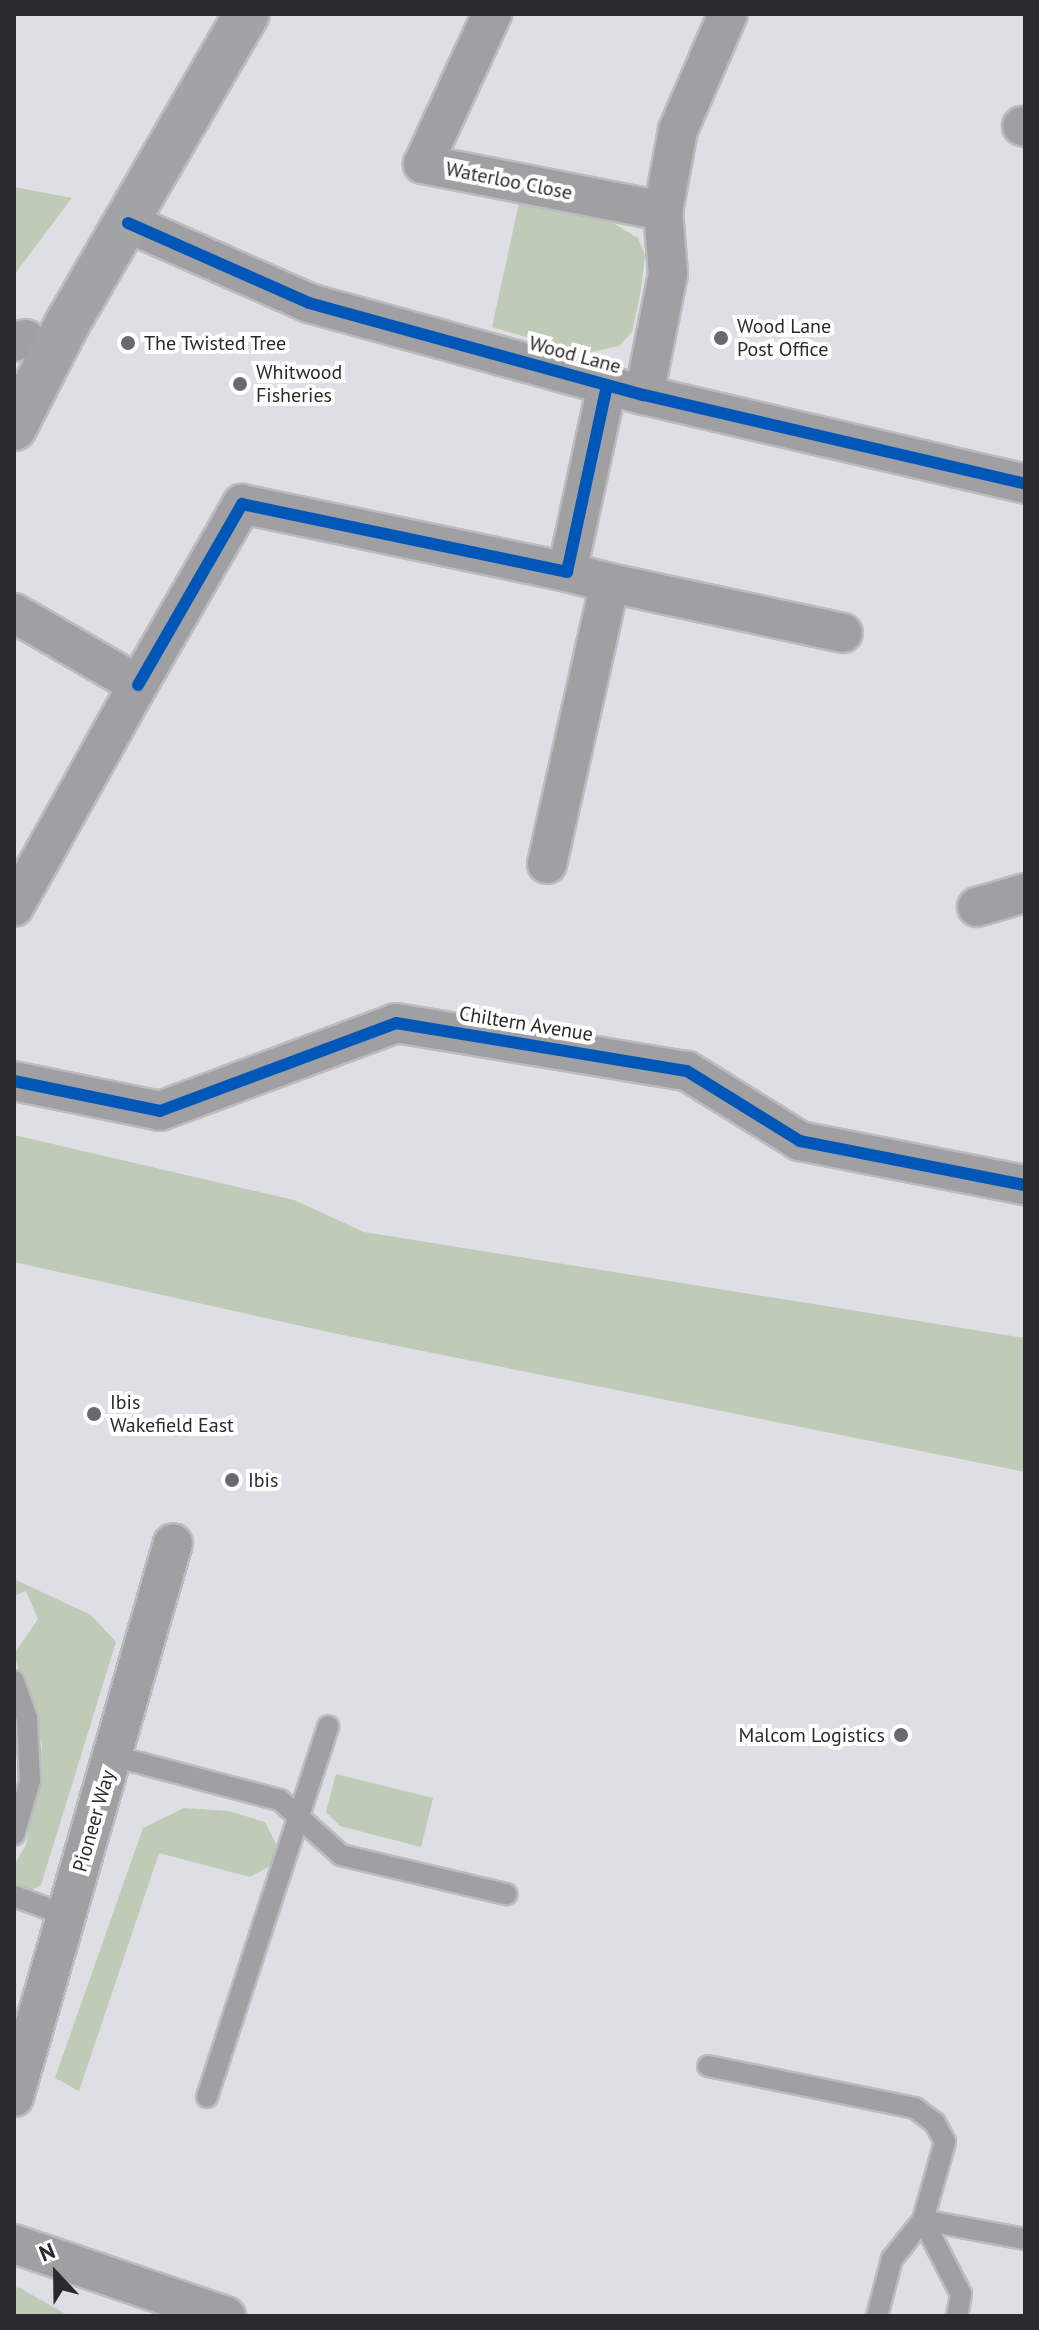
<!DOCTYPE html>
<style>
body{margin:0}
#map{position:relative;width:1039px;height:2330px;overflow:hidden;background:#dedfe4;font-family:"PT Sans",sans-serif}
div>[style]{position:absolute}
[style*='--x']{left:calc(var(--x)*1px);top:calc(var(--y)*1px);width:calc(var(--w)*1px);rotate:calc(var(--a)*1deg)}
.green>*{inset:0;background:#bfcab7}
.roads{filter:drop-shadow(2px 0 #bbbcbf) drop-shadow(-2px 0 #bbbcbf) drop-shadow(0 2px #bbbcbf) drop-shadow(0 -2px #bbbcbf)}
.service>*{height:20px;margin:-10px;padding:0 10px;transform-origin:10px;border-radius:10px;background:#a09fa1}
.minor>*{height:38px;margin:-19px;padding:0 19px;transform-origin:19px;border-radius:19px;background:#a09fa1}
.primary>*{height:44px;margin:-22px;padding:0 22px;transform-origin:22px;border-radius:22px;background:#a2a3a4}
.cycleway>*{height:12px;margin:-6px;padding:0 6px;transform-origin:6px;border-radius:6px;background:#0057b8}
.dots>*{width:22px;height:22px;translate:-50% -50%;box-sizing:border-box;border:4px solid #fff;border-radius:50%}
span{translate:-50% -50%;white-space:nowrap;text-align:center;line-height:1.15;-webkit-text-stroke:8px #fff;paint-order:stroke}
.street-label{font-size:20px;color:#2a2a2e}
.poi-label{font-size:20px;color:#2a2a2e}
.left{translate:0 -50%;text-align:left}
.right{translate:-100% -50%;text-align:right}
.frame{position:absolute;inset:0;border:16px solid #2a2a2e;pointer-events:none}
.north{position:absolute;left:16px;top:2234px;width:80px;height:80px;-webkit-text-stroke:6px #fff;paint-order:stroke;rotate:338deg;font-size:22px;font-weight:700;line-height:32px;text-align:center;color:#2a2a2e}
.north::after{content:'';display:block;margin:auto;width:28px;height:36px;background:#2a2a2e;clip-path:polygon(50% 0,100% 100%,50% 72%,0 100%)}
</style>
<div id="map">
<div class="green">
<i style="clip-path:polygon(14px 187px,72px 198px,14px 275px)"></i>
<i style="clip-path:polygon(519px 203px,608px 220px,638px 238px,645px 255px,641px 290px,632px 332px,619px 346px,582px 354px,492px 327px)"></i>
<i style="clip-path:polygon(14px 1135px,294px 1200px,364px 1232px,1025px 1338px,1025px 1472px,333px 1333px,14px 1262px)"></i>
<i style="clip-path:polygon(14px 1579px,91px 1615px,116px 1642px,41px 1885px,32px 1890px,14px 1886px,14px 1865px,26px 1845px,42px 1745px,14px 1654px,38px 1619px,26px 1591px,14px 1596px)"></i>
<i style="clip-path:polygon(336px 1774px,433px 1798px,421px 1847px,340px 1826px,326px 1812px)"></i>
<i style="clip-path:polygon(184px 1808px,229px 1811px,265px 1822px,276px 1844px,274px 1864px,250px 1877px,159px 1853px,79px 2091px,55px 2078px,143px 1828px)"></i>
<i style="clip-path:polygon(14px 2287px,20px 2288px,69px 2316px,14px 2316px)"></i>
</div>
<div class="roads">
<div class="service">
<i style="--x:14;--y:1681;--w:39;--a:71"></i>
<i style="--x:27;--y:1718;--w:63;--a:87.3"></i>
<i style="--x:30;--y:1781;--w:56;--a:106.5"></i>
<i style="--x:113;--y:1756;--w:173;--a:14.8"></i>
<i style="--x:280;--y:1800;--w:82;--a:42"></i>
<i style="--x:341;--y:1855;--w:170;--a:13.3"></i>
<i style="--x:14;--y:1896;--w:58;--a:20.3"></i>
<i style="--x:708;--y:2066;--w:211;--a:11.5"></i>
<i style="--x:915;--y:2108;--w:25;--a:37"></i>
<i style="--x:935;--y:2123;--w:21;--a:62"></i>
<i style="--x:945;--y:2142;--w:81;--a:105.8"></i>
<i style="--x:923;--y:2220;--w:104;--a:10.6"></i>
<i style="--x:207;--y:2097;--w:390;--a:-71.9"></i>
<i style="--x:877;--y:2316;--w:59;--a:-75.3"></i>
<i style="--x:892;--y:2259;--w:50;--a:-51.5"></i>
<i style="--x:923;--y:2220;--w:83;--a:62.8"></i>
<i style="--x:961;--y:2294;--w:22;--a:100"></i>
</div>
<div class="minor">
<i style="--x:492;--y:14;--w:165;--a:114.7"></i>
<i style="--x:423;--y:164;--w:245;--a:11.1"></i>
<i style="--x:1022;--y:126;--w:3;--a:18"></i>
<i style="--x:128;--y:223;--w:198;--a:23.8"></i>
<i style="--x:309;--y:303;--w:347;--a:15.4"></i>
<i style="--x:644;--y:395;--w:391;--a:13.1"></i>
<i style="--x:14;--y:342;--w:12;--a:-14"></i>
<i style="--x:644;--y:395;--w:123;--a:-78.8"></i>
<i style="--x:668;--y:274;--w:63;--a:-94.5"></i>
<i style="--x:663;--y:211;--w:82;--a:-79.5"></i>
<i style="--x:678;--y:130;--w:126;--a:-66.7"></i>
<i style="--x:610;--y:583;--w:238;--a:12.1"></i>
<i style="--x:14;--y:613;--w:143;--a:30.1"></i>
<i style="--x:138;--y:685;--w:254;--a:119.2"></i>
<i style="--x:138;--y:685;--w:209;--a:-60.1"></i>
<i style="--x:242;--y:504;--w:332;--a:11.8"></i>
<i style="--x:567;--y:572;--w:191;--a:-77.9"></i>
<i style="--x:547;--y:864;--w:288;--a:-77.4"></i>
<i style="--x:610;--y:583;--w:44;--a:-165.7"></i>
<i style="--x:977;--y:907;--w:50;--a:-16.3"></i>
<i style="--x:14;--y:1081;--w:149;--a:11.6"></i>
<i style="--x:160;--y:1111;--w:252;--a:-20.4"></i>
<i style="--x:396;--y:1023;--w:295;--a:9.4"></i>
<i style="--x:687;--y:1071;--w:133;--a:31.8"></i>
<i style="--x:800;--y:1141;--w:229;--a:11.1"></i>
<i style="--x:14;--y:2097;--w:576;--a:-73.99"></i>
<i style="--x:14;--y:2244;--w:224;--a:18.8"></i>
</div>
<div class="primary">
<i style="--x:14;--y:428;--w:117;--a:-63"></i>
<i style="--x:67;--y:324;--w:358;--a:-59.9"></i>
</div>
</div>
<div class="cycleway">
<i style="--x:128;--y:223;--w:198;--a:23.8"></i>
<i style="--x:309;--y:303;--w:347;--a:15.4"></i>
<i style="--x:644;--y:395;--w:391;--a:13.1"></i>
<i style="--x:138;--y:685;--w:209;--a:-60.1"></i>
<i style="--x:242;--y:504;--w:332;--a:11.8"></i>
<i style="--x:567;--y:572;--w:191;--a:-77.9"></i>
<i style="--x:14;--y:1081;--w:149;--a:11.6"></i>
<i style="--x:160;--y:1111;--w:252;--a:-20.4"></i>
<i style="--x:396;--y:1023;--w:295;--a:9.4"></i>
<i style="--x:687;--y:1071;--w:133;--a:31.8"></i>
<i style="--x:800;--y:1141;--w:229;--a:11.1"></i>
</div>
<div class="dots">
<i style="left:721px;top:338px;background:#69696e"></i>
<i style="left:128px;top:343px;background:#69696e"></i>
<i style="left:240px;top:384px;background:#69696e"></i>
<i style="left:94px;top:1414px;background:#69696e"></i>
<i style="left:232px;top:1480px;background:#69696e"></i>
<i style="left:901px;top:1735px;background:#69696e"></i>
</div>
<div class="street-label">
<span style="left:509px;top:181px;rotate:11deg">Waterloo Close</span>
<span style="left:575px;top:355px;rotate:15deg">Wood Lane</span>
<span style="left:526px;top:1024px;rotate:9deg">Chiltern Avenue</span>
<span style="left:94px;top:1821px;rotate:-74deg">Pioneer Way</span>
</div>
<div class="poi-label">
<span class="left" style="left:737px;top:338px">Wood Lane<br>Post Office</span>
<span class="left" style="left:144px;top:343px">The Twisted Tree</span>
<span class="left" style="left:256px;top:384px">Whitwood<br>Fisheries</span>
<span class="left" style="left:110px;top:1414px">Ibis<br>Wakefield East</span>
<span class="left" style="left:248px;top:1480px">Ibis</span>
<span class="right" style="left:885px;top:1735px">Malcom Logistics</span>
</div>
<div class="frame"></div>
<div class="north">N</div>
</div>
